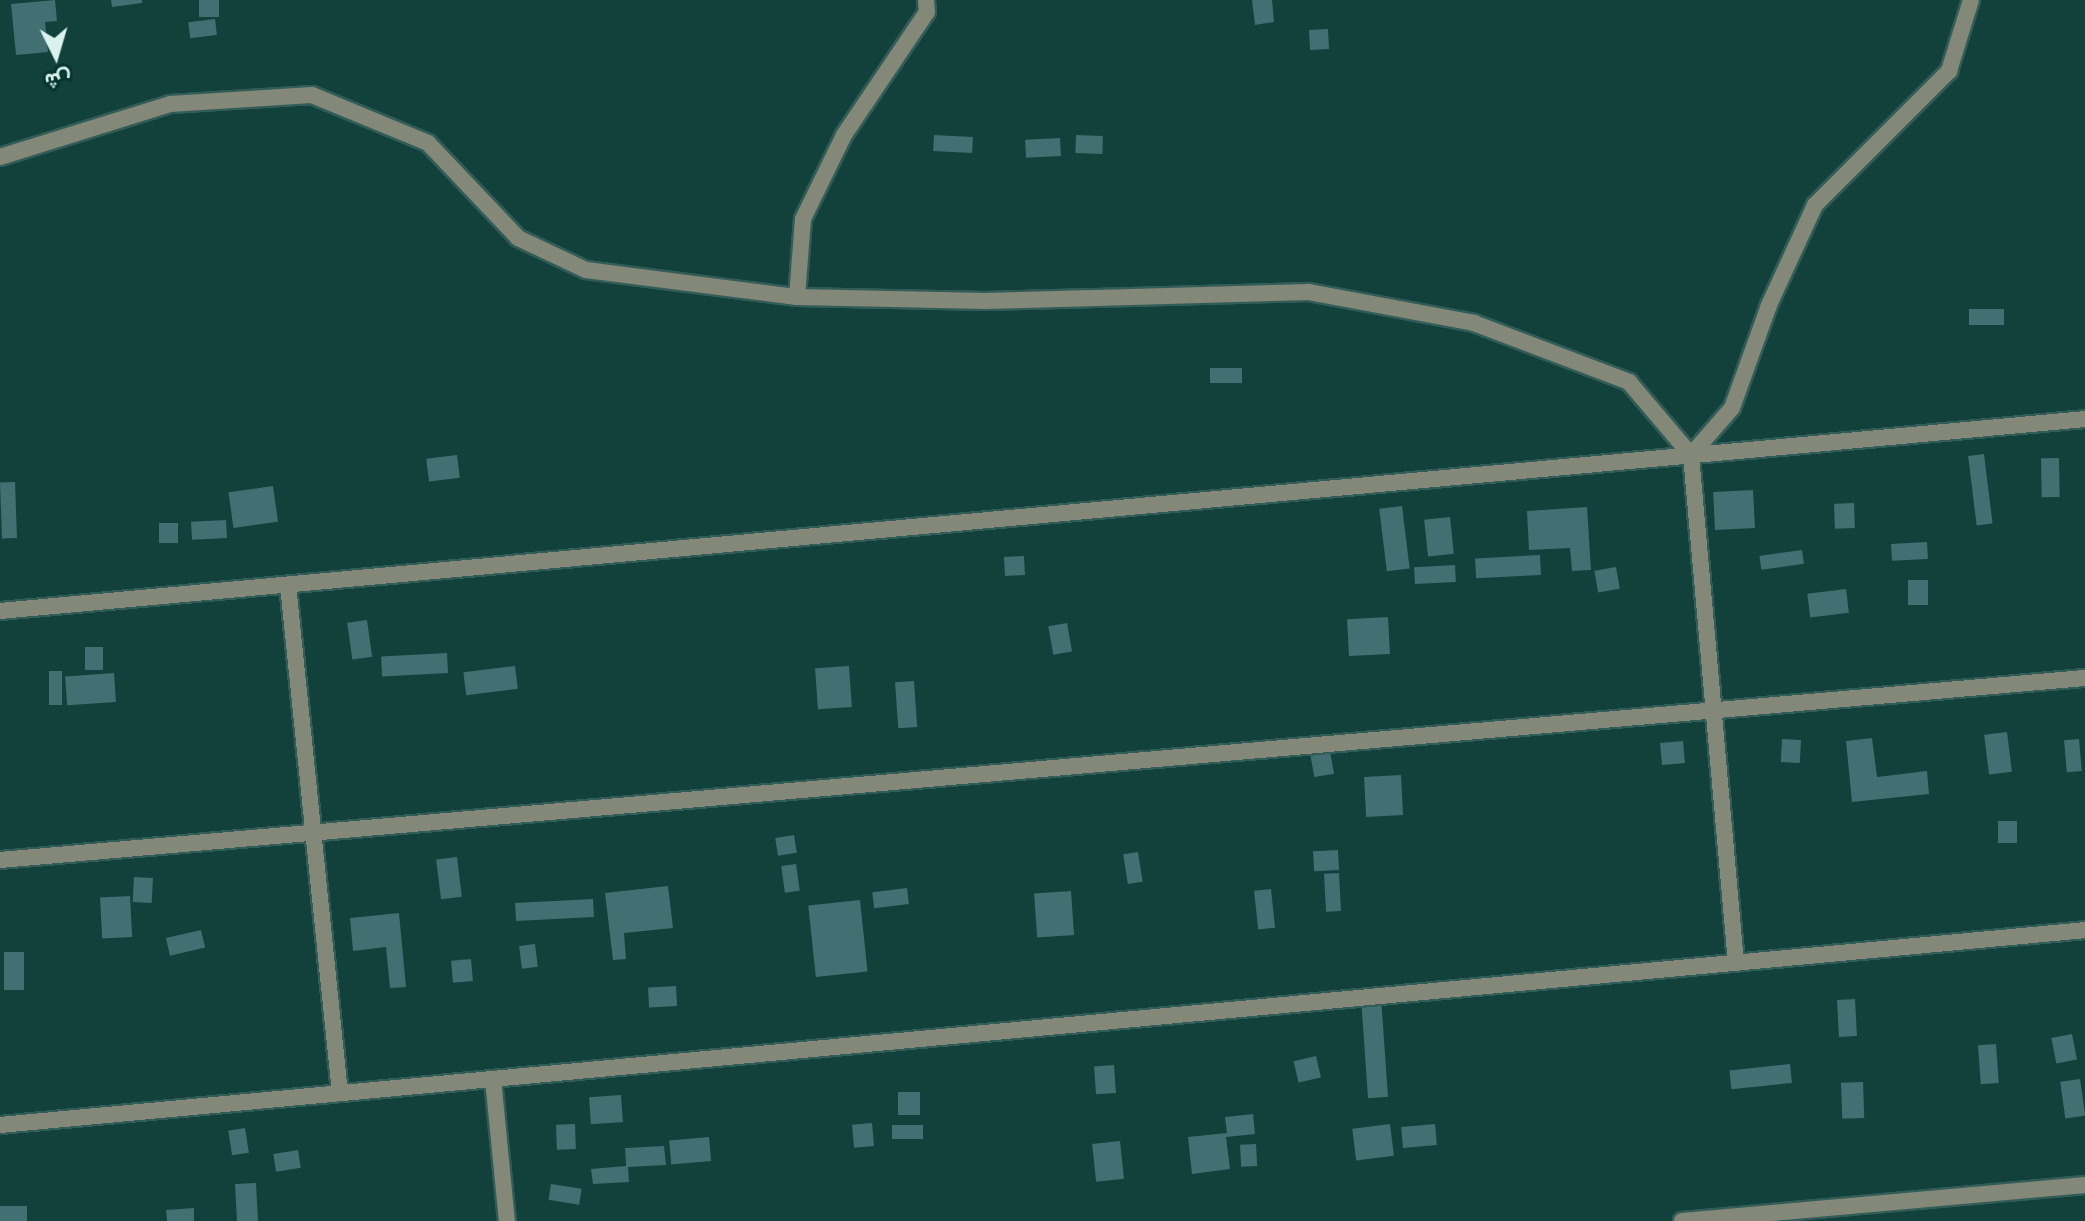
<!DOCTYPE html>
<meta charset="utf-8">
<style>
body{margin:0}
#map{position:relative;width:2085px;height:1221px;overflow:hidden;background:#12403a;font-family:"Alegreya Sans",Vazirmatn,sans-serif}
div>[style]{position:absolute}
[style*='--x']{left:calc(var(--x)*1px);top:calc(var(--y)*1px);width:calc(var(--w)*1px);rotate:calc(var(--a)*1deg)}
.building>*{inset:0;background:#416f72;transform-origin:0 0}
.roads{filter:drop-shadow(2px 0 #325c57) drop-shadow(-2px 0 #325c57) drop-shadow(0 2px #325c57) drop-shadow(0 -2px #325c57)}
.street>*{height:16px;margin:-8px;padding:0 8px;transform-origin:8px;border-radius:8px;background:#838879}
span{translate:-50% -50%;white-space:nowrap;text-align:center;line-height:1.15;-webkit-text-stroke:6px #04352f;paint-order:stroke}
.north{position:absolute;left:16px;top:16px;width:80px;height:80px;-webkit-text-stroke:6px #04352f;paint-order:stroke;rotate:175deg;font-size:22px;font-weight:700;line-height:32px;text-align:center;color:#daf2ed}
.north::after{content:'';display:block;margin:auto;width:28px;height:36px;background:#daf2ed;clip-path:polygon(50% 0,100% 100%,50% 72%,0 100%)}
</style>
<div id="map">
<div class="building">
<i style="clip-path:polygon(55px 0,57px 21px,45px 22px,48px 52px,16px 55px,11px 4px)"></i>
<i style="clip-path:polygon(111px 0,142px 0,142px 3px,112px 7px)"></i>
<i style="left:199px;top:0;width:20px;height:17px"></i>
<i style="clip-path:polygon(1252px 0,1272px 0,1274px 22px,1255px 25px)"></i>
<i style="left:215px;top:19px;width:16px;height:27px;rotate:83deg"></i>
<i style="left:1328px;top:29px;width:20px;height:19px;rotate:87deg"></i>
<i style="left:934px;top:135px;width:39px;height:16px;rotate:3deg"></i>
<i style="left:1076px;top:135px;width:27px;height:18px;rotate:2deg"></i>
<i style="left:1060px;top:138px;width:18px;height:35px;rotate:87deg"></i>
<i style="left:1969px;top:309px;width:35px;height:16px"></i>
<i style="left:1210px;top:368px;width:32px;height:15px"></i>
<i style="left:1984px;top:454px;width:70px;height:16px;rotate:83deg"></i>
<i style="left:457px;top:455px;width:23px;height:31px;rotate:83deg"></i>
<i style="left:2059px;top:458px;width:39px;height:18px;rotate:89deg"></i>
<i style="left:15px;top:482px;width:56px;height:15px;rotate:88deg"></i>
<i style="left:273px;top:486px;width:36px;height:45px;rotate:82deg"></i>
<i style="left:1753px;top:490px;width:38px;height:40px;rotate:87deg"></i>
<i style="left:1854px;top:503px;width:25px;height:20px;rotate:88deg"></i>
<i style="left:1402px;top:506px;width:63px;height:23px;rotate:83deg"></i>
<i style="clip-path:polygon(1587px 507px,1591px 570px,1572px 571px,1570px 548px,1529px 550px,1527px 511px)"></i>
<i style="left:1450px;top:517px;width:37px;height:26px;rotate:84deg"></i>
<i style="left:226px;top:520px;width:18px;height:35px;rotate:87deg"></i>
<i style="left:159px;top:523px;width:19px;height:20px"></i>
<i style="left:1927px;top:542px;width:17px;height:36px;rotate:87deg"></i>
<i style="left:1802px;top:550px;width:14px;height:43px;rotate:82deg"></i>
<i style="left:1540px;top:555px;width:20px;height:65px;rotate:87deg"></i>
<i style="left:1024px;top:556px;width:19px;height:20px;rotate:87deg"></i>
<i style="left:1455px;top:565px;width:17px;height:41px;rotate:87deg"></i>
<i style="left:1616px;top:567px;width:22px;height:22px;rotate:80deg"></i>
<i style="left:1908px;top:580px;width:20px;height:25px"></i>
<i style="left:1846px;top:589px;width:24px;height:39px;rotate:83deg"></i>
<i style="left:1388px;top:617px;width:37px;height:41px;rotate:87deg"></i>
<i style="left:367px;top:620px;width:37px;height:20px;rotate:82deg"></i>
<i style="left:1067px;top:623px;width:29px;height:19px;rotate:80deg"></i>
<i style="left:85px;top:647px;width:18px;height:23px"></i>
<i style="left:447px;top:653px;width:20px;height:66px;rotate:87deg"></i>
<i style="left:515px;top:666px;width:23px;height:52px;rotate:83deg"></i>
<i style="left:849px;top:666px;width:41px;height:34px;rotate:86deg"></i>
<i style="left:49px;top:671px;width:13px;height:34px"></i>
<i style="left:114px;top:673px;width:29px;height:49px;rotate:86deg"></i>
<i style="left:914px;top:681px;width:46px;height:19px;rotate:86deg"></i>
<i style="left:2007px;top:732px;width:40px;height:23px;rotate:83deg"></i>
<i style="clip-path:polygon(1872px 738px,1877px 777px,1927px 771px,1929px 794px,1852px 802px,1846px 741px)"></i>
<i style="left:1782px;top:739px;width:19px;height:23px;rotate:3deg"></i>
<i style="left:2079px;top:739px;width:32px;height:15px;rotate:85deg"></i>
<i style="left:1683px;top:741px;width:22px;height:23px;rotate:85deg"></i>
<i style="left:1330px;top:751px;width:23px;height:20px;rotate:80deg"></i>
<i style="left:1401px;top:775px;width:40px;height:37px;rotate:87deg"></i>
<i style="left:1998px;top:821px;width:19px;height:22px"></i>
<i style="left:794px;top:835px;width:18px;height:19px;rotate:81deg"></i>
<i style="left:1338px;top:850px;width:20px;height:25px;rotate:87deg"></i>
<i style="left:1138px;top:852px;width:30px;height:15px;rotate:81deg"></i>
<i style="left:457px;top:857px;width:40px;height:21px;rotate:83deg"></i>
<i style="left:796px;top:864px;width:27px;height:15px;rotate:82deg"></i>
<i style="left:1339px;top:873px;width:38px;height:15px;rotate:87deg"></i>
<i style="left:134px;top:877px;width:19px;height:25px;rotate:3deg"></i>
<i style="clip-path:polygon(668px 886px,673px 928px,624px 933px,626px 959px,613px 960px,605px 893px)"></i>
<i style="left:907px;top:888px;width:16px;height:35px;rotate:83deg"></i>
<i style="left:1271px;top:889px;width:39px;height:17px;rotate:84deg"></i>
<i style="left:1071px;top:891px;width:44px;height:37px;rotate:86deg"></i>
<i style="left:130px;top:896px;width:41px;height:30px;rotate:87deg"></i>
<i style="left:593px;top:899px;width:18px;height:78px;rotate:87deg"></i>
<i style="left:860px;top:900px;width:72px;height:52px;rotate:84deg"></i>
<i style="clip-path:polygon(399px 913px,406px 987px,390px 988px,386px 947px,353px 951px,350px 918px)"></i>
<i style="left:201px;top:930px;width:18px;height:36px;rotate:77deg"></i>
<i style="left:535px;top:944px;width:23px;height:16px;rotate:83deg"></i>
<i style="left:4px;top:952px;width:20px;height:38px"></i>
<i style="left:471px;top:959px;width:22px;height:20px;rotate:85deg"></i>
<i style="left:676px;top:986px;width:20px;height:28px;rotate:87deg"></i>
<i style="left:1381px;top:997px;width:100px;height:20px;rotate:86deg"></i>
<i style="left:1855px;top:999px;width:37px;height:18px;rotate:87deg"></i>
<i style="left:2072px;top:1034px;width:26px;height:21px;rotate:79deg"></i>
<i style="left:1996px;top:1044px;width:39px;height:18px;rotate:86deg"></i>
<i style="left:1316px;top:1056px;width:22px;height:23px;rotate:77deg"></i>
<i style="left:1790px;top:1064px;width:19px;height:61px;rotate:84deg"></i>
<i style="left:1114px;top:1065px;width:28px;height:20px;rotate:86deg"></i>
<i style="left:2080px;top:1079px;width:37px;height:20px;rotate:82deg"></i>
<i style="left:1863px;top:1082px;width:36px;height:22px;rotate:88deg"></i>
<i style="left:898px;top:1092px;width:22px;height:23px"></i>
<i style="left:621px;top:1095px;width:27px;height:32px;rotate:86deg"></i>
<i style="clip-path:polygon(1253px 1114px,1255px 1134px,1226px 1137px,1230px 1169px,1192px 1174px,1188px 1137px,1227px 1133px,1225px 1117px)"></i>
<i style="left:872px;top:1123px;width:23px;height:20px;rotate:85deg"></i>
<i style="left:575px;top:1124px;width:25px;height:19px;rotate:88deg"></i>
<i style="left:1390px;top:1124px;width:32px;height:38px;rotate:83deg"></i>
<i style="left:1435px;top:1124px;width:21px;height:34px;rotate:85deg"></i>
<i style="left:923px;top:1125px;width:14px;height:31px;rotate:90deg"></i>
<i style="left:245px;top:1128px;width:25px;height:17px;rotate:81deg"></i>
<i style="left:709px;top:1137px;width:24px;height:40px;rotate:85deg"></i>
<i style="left:1120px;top:1141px;width:38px;height:28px;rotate:84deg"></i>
<i style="left:1256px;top:1144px;width:22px;height:16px;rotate:87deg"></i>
<i style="clip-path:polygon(664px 1146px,666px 1165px,628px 1167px,629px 1182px,593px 1184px,591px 1169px,626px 1166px,625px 1148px)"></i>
<i style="left:298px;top:1150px;width:18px;height:25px;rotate:81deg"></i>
<i style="left:256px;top:1183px;width:38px;height:21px;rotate:87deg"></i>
<i style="left:551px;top:1184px;width:31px;height:16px;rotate:9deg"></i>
<i style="left:27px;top:1206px;width:15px;height:27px;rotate:90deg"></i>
<i style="clip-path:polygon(194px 1208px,194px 1221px,167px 1221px,166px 1210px)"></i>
</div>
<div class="roads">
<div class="street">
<i style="--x:0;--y:157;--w:178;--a:-17.3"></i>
<i style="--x:170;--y:104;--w:142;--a:-3.6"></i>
<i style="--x:312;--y:95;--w:126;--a:22.5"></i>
<i style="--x:428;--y:143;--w:131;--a:46.5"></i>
<i style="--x:518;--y:238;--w:75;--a:25.2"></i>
<i style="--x:586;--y:270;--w:213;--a:7.3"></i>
<i style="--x:797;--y:297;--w:189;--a:1.2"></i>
<i style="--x:986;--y:301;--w:323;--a:-1.6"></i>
<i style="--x:1309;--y:292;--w:168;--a:10.6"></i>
<i style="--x:1474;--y:323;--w:166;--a:20.8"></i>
<i style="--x:1629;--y:382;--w:96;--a:49.7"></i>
<i style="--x:1691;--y:455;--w:62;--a:-48.9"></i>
<i style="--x:1732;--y:408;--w:109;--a:-70.2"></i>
<i style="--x:1769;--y:305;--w:110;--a:-65.3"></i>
<i style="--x:1815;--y:205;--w:190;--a:-45"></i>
<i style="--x:1949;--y:71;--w:74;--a:-72.8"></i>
<i style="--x:797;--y:297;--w:78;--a:-85.6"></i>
<i style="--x:803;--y:219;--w:93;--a:-64"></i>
<i style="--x:844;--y:135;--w:148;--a:-56"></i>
<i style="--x:927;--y:12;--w:12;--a:-95"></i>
<i style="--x:1691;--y:455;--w:510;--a:84.94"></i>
<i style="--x:288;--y:585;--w:511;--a:84.16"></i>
<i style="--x:0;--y:611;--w:2094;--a:-5.26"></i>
<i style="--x:0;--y:860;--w:2093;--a:-4.99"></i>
<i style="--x:493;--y:1079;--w:143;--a:84.4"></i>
<i style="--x:0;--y:1125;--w:2094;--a:-5.34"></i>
<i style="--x:1682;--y:1221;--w:405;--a:-5.1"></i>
</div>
</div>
<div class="north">ش</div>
</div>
